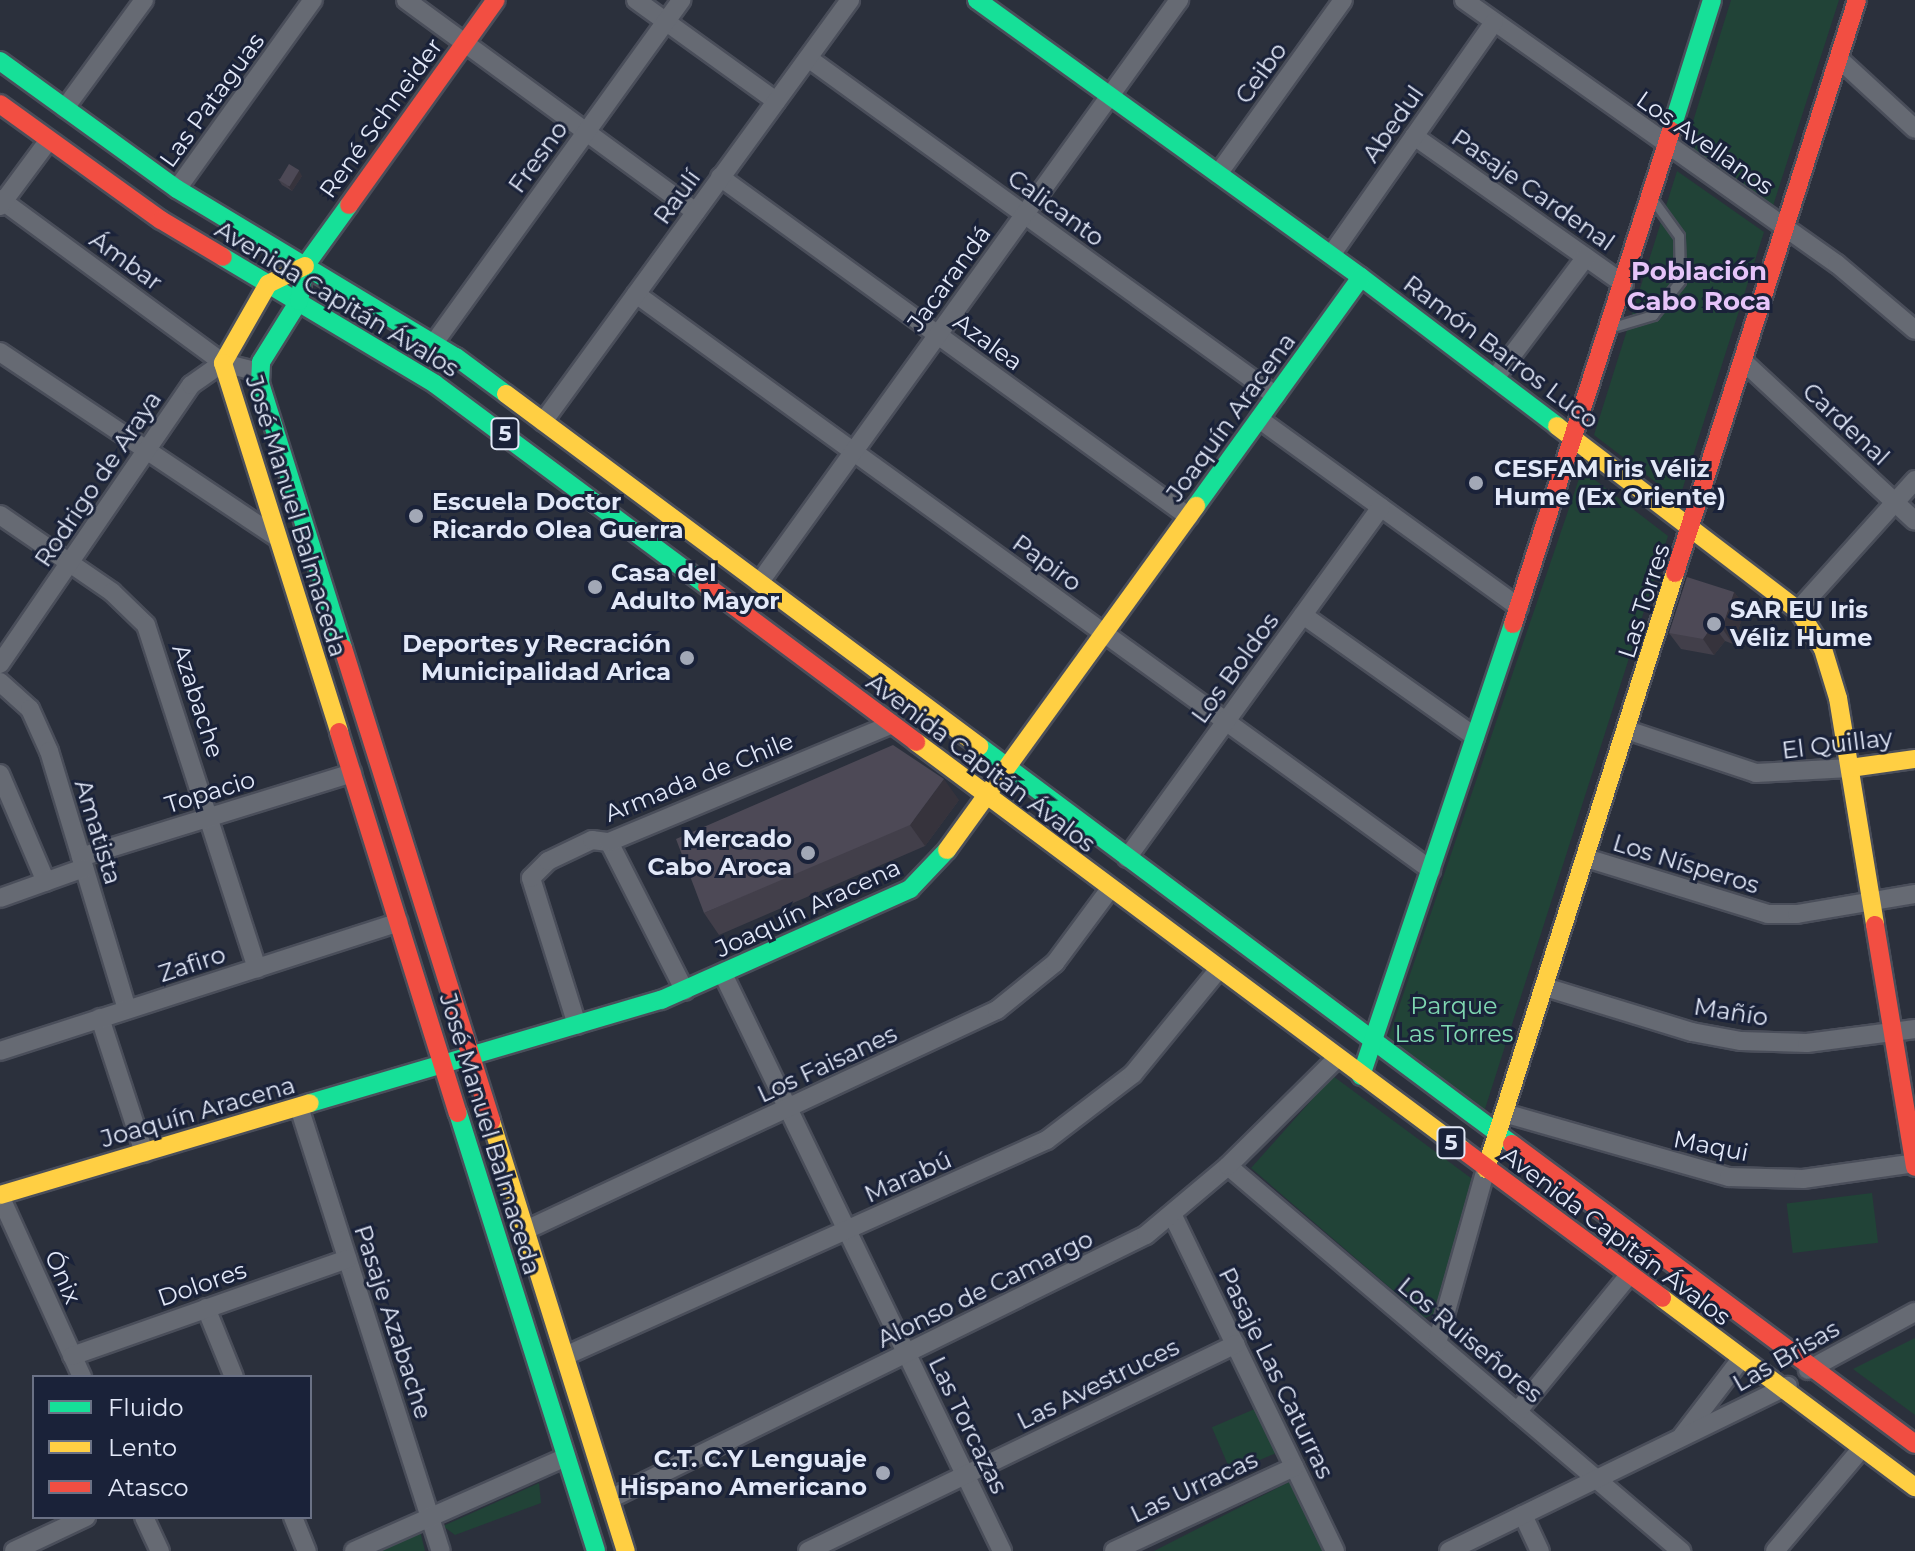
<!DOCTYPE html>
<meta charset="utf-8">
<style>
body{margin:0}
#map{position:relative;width:1915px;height:1551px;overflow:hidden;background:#2b303c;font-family:Montserrat,sans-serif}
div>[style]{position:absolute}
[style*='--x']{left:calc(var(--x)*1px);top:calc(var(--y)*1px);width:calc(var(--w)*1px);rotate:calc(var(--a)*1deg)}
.green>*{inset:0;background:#214337;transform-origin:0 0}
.roads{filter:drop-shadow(2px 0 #4a4e5a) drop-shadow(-2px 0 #4a4e5a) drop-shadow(0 2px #4a4e5a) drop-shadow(0 -2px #4a4e5a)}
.lane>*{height:9px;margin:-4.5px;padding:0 4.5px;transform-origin:4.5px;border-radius:4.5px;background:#666a73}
.street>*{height:18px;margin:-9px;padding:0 9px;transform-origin:9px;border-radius:9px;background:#666a73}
.fast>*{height:18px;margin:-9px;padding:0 9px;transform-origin:9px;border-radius:9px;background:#16e098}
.slow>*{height:18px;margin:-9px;padding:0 9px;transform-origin:9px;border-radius:9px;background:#ffcf43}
.jam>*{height:18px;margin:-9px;padding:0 9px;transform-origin:9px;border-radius:9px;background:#f24e42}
.wall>*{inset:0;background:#423f4a}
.shaded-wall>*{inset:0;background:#36333c}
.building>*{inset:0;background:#4d4956;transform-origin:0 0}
.dots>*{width:22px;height:22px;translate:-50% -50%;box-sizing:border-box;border:4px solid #1a2239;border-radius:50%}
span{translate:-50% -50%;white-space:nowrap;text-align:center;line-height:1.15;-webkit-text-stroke:6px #1a2239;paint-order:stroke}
.shield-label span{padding:2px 6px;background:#1a2239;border:2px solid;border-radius:6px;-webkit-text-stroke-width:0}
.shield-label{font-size:22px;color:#e2e8f8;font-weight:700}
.street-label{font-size:24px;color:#e2e8f8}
.poi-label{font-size:24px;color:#e2e8f8;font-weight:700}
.left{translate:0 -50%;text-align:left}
.right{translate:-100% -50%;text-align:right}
.park-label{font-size:24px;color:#7fd7b1}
.neighbourhood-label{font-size:26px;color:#e6c4f9;font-weight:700}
.legend{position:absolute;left:32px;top:1375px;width:280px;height:144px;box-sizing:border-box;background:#1a2239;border:2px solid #6a7185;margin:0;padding:10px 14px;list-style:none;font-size:24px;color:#e2e8f8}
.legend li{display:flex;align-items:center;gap:16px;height:40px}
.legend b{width:40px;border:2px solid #6a7185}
</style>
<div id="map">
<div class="green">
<i style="clip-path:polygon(1731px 0,1839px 0,1772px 209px,1685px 147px)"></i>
<i style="clip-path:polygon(1677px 171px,1764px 232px,1679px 500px,1594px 435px)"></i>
<i style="clip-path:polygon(1582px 470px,1668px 536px,1484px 1112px,1387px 1042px)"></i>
<i style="clip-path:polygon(1333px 1076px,1479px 1184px,1437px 1312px,1425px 1318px,1251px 1168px)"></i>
<i style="left:1872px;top:1193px;width:50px;height:86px;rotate:83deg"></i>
<i style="clip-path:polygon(1915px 1338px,1915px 1415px,1853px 1369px)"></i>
<i style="left:1257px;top:1408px;width:49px;height:49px;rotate:67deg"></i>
<i style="clip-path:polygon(1289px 1482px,1324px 1551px,1154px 1551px)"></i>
<i style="clip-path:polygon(539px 1483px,541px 1503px,455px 1535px,443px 1526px)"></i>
<i style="clip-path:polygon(420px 1531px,425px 1551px,376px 1551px)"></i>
</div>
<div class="roads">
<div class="lane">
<i style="--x:1613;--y:327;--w:42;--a:-16.7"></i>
<i style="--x:1653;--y:315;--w:43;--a:-51.5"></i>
<i style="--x:1680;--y:281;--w:45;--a:-91.3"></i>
<i style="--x:1679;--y:236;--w:44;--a:-125.8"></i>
</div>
<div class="street">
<i style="--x:406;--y:0;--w:359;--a:36.2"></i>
<i style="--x:636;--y:0;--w:173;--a:35.8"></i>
<i style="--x:1464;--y:0;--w:457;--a:35.3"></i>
<i style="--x:1837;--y:264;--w:102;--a:40.2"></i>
<i style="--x:808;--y:58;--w:577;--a:35.84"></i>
<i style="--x:1839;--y:59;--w:103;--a:42.6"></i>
<i style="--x:65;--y:108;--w:134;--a:-53.8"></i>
<i style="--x:1414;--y:136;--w:257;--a:35.2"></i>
<i style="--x:1218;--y:174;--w:214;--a:-54.3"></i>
<i style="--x:720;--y:177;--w:579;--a:35.94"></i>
<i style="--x:177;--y:189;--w:233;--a:-54.3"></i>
<i style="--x:0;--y:199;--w:277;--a:36.3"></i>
<i style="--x:0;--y:206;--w:82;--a:-53.4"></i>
<i style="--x:1331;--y:255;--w:284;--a:-55"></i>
<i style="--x:636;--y:294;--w:982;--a:35.92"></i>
<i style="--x:434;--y:343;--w:423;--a:-54.2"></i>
<i style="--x:0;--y:352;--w:334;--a:33.8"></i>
<i style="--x:1744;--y:362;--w:233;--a:42.9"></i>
<i style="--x:1495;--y:378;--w:151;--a:-53.1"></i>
<i style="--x:1259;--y:419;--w:321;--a:35.9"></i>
<i style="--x:543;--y:422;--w:522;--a:-53.96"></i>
<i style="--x:0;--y:515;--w:136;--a:34.5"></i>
<i style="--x:112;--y:592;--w:47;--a:44.1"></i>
<i style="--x:146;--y:625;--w:361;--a:72.1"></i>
<i style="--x:759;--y:583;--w:719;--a:-54.23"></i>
<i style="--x:1798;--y:610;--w:175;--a:-48"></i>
<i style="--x:1303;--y:615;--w:211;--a:35.3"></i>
<i style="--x:0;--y:664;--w:338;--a:-55.6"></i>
<i style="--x:191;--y:385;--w:39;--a:-35"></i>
<i style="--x:223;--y:363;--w:38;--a:14"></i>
<i style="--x:0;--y:682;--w:40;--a:42"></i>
<i style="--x:30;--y:709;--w:46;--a:65.7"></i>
<i style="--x:49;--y:751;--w:270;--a:73.2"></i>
<i style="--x:1627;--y:730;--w:136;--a:18.4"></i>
<i style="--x:1756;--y:773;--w:94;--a:-3"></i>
<i style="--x:0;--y:774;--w:117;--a:66.9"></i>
<i style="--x:609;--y:842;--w:167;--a:63"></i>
<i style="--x:81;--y:857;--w:284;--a:-17.2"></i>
<i style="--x:1127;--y:858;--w:433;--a:-54.1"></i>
<i style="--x:1586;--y:858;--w:190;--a:17.1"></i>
<i style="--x:1768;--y:914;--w:29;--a:0"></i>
<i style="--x:1797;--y:914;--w:120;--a:-9.6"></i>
<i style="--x:0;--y:898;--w:89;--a:-19.7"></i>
<i style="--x:723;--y:974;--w:641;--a:64.19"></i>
<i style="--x:1545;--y:987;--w:154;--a:17"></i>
<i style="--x:1692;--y:1032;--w:50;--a:10.4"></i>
<i style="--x:1741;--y:1041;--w:66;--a:1.7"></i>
<i style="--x:1807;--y:1043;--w:109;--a:-7.4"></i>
<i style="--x:100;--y:1018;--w:142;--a:71.9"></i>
<i style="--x:577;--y:1025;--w:154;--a:-107.4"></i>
<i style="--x:531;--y:878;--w:24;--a:-45"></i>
<i style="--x:548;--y:861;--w:49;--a:-25.5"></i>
<i style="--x:592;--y:840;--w:17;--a:7"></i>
<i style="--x:609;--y:842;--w:304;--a:-22.6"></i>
<i style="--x:0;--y:1051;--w:419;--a:-17.9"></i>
<i style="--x:299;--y:1107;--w:466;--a:72.3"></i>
<i style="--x:1504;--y:1113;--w:234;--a:15.9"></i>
<i style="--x:1729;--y:1177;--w:74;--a:1.5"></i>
<i style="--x:1803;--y:1179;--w:113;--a:-8.1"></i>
<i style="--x:1228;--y:1166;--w:595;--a:40.36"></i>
<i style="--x:0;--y:1196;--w:199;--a:65.6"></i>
<i style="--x:1173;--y:1216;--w:372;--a:64.2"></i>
<i style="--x:526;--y:1230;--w:520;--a:-25.04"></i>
<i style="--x:997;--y:1010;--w:75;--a:-39"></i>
<i style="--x:1055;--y:963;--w:92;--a:-53.4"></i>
<i style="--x:206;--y:1308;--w:74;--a:67.9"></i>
<i style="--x:1437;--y:1343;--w:181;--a:-74.3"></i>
<i style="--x:72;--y:1356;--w:292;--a:-19.4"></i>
<i style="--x:565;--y:1356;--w:528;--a:-24.14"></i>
<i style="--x:1047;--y:1140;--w:108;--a:-37.5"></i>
<i style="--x:1133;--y:1074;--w:134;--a:-50.7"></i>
<i style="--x:1808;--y:1370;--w:122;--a:-28.5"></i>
<i style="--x:1517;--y:1412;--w:177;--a:-50.7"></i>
<i style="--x:1682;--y:1436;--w:97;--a:-52.5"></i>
<i style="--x:610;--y:1499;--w:597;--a:-26.22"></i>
<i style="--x:1146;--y:1235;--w:107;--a:-40.1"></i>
<i style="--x:1228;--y:1166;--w:153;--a:-44.7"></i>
<i style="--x:1523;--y:1515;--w:40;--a:65"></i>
<i style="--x:144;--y:1517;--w:38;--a:65"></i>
<i style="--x:293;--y:1517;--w:37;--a:68"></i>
<i style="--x:14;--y:1551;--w:80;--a:-25.3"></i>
<i style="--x:354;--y:1551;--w:232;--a:-23.9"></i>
<i style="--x:808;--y:1551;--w:475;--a:-25.8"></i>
<i style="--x:1114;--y:1551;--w:199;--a:-25"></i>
<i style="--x:1449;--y:1551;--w:377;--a:-26"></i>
<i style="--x:1775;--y:1551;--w:135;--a:-49.8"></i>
</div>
<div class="fast">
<i style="--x:977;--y:0;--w:473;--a:35.8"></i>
<i style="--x:1361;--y:277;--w:246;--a:37.2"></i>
<i style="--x:0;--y:61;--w:218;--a:35.9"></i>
<i style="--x:177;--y:189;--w:326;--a:31.1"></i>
<i style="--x:456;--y:357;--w:62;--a:36.5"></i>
<i style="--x:1671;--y:131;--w:137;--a:-72.6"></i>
<i style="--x:223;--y:257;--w:247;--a:30.9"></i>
<i style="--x:435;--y:384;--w:339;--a:36.6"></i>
<i style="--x:1196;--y:506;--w:282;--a:-54.2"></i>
<i style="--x:343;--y:648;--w:278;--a:-107.4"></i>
<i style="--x:260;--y:383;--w:21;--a:-87"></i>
<i style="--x:261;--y:362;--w:72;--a:-58.1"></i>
<i style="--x:299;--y:301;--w:36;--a:-80"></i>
<i style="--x:305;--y:266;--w:75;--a:-54.2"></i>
<i style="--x:979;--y:746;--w:665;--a:36.75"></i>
<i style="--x:1361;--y:1076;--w:477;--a:-71.4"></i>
<i style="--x:310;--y:1103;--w:366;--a:-16.4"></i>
<i style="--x:661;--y:1000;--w:273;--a:-24"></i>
<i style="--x:910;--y:889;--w:54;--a:-46.5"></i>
<i style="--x:458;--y:1113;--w:459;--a:72.5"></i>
</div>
<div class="slow">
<i style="--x:305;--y:266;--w:41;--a:154.1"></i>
<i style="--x:268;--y:284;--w:91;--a:119.7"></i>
<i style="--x:223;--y:363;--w:387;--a:72.5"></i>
<i style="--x:506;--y:394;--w:590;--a:36.66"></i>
<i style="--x:1557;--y:426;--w:303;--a:37.4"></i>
<i style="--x:1798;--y:610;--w:46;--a:57.3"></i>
<i style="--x:1823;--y:649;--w:51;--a:73"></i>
<i style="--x:1838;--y:698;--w:230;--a:80.7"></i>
<i style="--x:916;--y:742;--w:682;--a:36.72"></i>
<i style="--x:1850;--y:768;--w:66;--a:-7.9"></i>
<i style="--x:947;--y:850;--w:425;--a:-54.1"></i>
<i style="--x:491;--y:1121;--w:451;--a:72.6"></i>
<i style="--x:1486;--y:1169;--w:625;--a:-72.41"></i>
<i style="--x:0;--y:1195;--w:323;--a:-16.5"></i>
<i style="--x:1662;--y:1298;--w:316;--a:36.8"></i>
</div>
<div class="jam">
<i style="--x:0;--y:104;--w:198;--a:35.8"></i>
<i style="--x:161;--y:220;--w:72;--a:30.8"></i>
<i style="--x:349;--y:205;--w:252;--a:-54.4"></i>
<i style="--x:1675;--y:573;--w:601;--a:-72.38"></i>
<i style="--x:707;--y:586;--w:261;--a:36.7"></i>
<i style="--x:1513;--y:624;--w:518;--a:-72.23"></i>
<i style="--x:343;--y:648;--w:496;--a:72.6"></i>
<i style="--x:339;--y:732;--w:399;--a:72.7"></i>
<i style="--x:1875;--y:925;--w:245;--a:80.6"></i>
<i style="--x:1512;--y:1144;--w:502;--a:36.66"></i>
<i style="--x:1463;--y:1150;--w:248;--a:36.6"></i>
</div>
</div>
<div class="wall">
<i style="clip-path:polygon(302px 176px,292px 191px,282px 185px,278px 179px)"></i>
<i style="clip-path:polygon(1734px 592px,1746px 608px,1733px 644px,1725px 641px,1714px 655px,1681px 649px,1669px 633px)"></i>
<i style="clip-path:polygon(959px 800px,925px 846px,719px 935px,704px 913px)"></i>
</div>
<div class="shaded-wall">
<i style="clip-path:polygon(299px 170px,302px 176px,292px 191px,288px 186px)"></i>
<i style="clip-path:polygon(1734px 592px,1746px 608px,1733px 644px,1722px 628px)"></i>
<i style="clip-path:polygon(1713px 625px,1725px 641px,1714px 655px,1703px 639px)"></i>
<i style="clip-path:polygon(944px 779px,959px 800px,925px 846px,910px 825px)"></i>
</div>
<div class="building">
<i style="left:289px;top:164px;width:12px;height:19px;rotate:31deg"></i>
<i style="clip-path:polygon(1687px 577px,1734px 592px,1722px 628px,1713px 625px,1703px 639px,1669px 633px)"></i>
<i style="clip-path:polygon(893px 745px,944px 779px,910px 825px,704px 913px,676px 839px)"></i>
</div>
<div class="dots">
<i style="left:1476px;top:483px;background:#a2a8b6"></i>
<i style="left:416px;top:516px;background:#a2a8b6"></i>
<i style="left:595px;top:587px;background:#a2a8b6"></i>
<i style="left:1714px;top:624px;background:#a2a8b6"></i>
<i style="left:687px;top:658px;background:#a2a8b6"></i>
<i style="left:808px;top:853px;background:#a2a8b6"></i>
<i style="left:883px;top:1473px;background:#a2a8b6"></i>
</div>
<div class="shield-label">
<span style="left:505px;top:434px">5</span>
<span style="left:1451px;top:1143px">5</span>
</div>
<div class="street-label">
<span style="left:1261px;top:73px;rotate:-54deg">Ceibo</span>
<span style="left:212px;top:100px;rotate:-54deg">Las Pataguas</span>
<span style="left:381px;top:118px;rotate:-54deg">René Schneider</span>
<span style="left:1393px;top:124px;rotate:-55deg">Abedul</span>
<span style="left:1705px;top:143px;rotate:35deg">Los Avellanos</span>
<span style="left:538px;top:157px;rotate:-54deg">Fresno</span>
<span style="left:1533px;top:190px;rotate:35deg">Pasaje Cardenal</span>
<span style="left:677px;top:197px;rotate:-54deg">Raulí</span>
<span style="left:1056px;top:208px;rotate:36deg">Calicanto</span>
<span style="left:126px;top:261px;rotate:36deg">Ámbar</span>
<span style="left:949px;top:278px;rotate:-54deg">Jacarandá</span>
<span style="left:337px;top:299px;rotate:31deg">Avenida Capitán Ávalos</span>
<span style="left:988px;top:342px;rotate:36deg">Azalea</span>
<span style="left:1501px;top:352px;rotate:37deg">Ramón Barros Luco</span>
<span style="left:1231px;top:417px;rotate:-54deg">Joaquín Aracena</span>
<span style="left:1846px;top:424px;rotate:43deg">Cardenal</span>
<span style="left:98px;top:479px;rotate:-56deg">Rodrigo de Araya</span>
<span style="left:296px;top:516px;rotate:73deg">José Manuel Balmaceda</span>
<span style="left:1047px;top:563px;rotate:36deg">Papiro</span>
<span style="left:1644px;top:601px;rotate:-72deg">Las Torres</span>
<span style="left:1235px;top:668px;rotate:-54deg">Los Boldos</span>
<span style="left:198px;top:701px;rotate:72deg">Azabache</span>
<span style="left:1837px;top:744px;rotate:-7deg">El Quillay</span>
<span style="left:981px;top:763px;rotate:37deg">Avenida Capitán Ávalos</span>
<span style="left:699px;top:777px;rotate:-22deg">Armada de Chile</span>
<span style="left:210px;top:792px;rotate:-17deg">Topacio</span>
<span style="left:98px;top:832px;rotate:73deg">Amatista</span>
<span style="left:1686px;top:864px;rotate:17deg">Los Nísperos</span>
<span style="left:808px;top:908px;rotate:-25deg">Joaquín Aracena</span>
<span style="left:192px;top:964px;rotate:-18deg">Zafiro</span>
<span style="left:1731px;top:1012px;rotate:9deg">Mañío</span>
<span style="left:827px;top:1064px;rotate:-25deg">Los Faisanes</span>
<span style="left:198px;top:1112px;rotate:-16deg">Joaquín Aracena</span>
<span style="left:490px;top:1134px;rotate:73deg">José Manuel Balmaceda</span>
<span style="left:1711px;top:1146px;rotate:11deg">Maqui</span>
<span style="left:908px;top:1177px;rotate:-24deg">Marabú</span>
<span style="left:1616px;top:1236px;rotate:37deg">Avenida Capitán Ávalos</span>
<span style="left:63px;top:1277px;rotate:66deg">Ónix</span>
<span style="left:202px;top:1284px;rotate:-19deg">Dolores</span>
<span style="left:985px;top:1289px;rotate:-26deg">Alonso de Camargo</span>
<span style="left:393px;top:1322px;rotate:72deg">Pasaje Azabache</span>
<span style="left:1470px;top:1340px;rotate:40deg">Los Ruiseñores</span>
<span style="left:1786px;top:1356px;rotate:-30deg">Las Brisas</span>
<span style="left:1276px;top:1373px;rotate:64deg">Pasaje Las Caturras</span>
<span style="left:1098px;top:1384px;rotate:-26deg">Las Avestruces</span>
<span style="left:968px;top:1425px;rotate:64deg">Las Torcazas</span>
<span style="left:1194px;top:1487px;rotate:-25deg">Las Urracas</span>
</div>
<div class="poi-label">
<span class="left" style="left:1494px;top:483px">CESFAM Iris Véliz<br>Hume (Ex Oriente)</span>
<span class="left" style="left:432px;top:516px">Escuela Doctor<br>Ricardo Olea Guerra</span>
<span class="left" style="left:611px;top:587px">Casa del<br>Adulto Mayor</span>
<span class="left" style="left:1730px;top:624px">SAR EU Iris<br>Véliz Hume</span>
<span class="right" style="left:671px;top:658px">Deportes y Recración<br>Municipalidad Arica</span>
<span class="right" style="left:792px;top:853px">Mercado<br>Cabo Aroca</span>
<span class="right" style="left:867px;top:1473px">C.T. C.Y Lenguaje<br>Hispano Americano</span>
</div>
<div class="park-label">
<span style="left:1454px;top:1020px">Parque<br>Las Torres</span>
</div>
<div class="neighbourhood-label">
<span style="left:1699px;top:287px">Población<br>Cabo Roca</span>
</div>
<ul class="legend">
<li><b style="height:10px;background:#16e098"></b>Fluido</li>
<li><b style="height:10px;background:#ffcf43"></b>Lento</li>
<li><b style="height:10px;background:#f24e42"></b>Atasco</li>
</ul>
</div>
